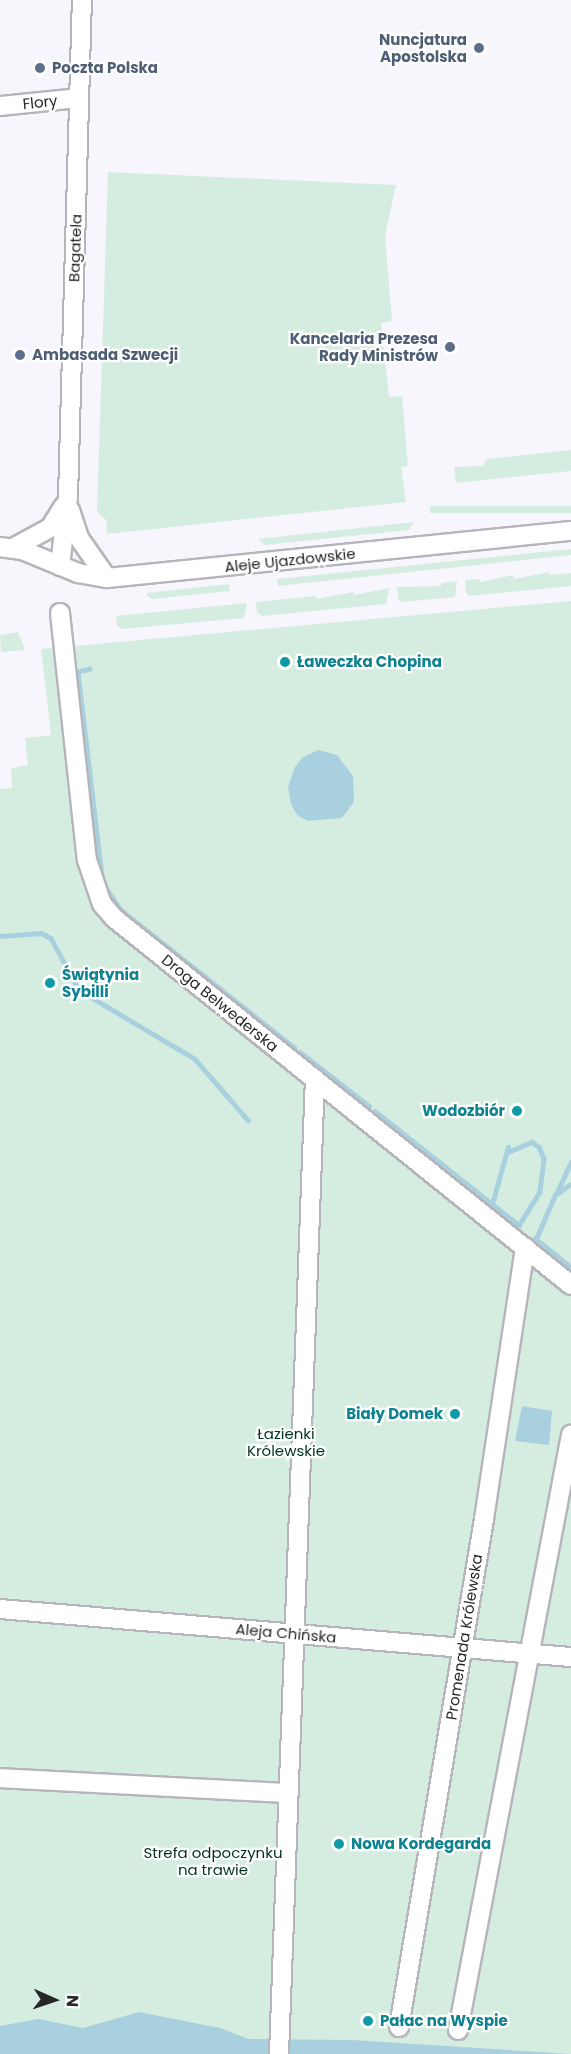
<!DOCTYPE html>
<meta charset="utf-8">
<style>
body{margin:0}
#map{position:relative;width:571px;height:2054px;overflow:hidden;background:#f7f6fc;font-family:Poppins,sans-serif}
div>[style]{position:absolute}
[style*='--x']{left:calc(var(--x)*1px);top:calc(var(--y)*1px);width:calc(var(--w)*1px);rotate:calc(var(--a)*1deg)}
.green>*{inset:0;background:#d5ede0;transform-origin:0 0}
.water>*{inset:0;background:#a9d0df}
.stream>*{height:4.5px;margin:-2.25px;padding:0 2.25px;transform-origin:2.25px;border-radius:2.25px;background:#a9d0df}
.roads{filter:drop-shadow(2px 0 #b6b5bb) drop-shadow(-2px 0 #b6b5bb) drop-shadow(0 2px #b6b5bb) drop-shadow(0 -2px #b6b5bb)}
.minor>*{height:18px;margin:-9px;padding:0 9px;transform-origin:9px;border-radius:9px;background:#fff}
.dots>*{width:16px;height:16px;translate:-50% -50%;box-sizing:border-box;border:3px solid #fff;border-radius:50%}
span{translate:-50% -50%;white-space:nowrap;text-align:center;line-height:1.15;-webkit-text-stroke:4.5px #fff;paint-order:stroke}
.service-label{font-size:15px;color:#4e5e75;font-weight:700}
.right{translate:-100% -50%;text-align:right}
.left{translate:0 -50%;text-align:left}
.street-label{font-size:15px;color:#272628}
.culture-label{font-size:15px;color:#0d838f;font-weight:700}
.park-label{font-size:15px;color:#003321}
.north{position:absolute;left:24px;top:1970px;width:60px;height:60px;-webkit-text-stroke:4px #fff;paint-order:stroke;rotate:93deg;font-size:16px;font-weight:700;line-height:24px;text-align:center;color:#272628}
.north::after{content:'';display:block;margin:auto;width:21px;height:27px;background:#272628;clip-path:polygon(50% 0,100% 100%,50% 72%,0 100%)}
</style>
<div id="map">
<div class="green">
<i style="clip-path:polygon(108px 172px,396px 185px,385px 236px,392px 321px,381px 323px,389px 397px,402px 396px,408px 466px,401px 467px,406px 502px,107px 534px,106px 520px,97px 512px)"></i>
<i style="clip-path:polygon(571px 450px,571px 471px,456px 483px,454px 467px,483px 466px,487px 459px)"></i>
<i style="left:571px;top:506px;width:7px;height:141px;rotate:90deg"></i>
<i style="clip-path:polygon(414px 522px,409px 530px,265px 545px,258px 539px)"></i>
<i style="clip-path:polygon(571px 549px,571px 555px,278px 586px,277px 579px)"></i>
<i style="clip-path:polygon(549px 572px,549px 575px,571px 573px,571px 586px,469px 596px,466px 593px,465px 580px,479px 579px,480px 582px,513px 575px,514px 579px)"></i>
<i style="clip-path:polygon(457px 581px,455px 597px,402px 602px,398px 599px,397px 587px,441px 586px,441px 583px)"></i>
<i style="clip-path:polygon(229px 584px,230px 591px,152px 599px,147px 596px,147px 593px)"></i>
<i style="clip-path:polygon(389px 588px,386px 604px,262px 616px,257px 612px,256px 602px,316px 596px,316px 599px,353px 592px,354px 595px)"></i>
<i style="clip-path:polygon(571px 601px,571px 2054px,0 2054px,0 789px,12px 788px,11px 768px,28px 765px,25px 738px,51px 735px,41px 649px)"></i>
<i style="clip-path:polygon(247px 603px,244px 618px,122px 629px,117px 626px,116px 616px)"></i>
<i style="clip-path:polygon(18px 632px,25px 650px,1px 652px,0 635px)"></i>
</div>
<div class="water">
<i style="clip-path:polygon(318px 750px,337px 755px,353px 776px,354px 802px,342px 818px,308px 821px,297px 815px,291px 804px,288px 787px,295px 767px,302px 758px)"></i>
<i style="clip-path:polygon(522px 1406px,552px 1411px,549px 1445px,515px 1441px)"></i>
<i style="clip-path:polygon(139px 2012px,220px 2028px,248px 2039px,352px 2040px,571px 2054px,0 2054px,0 2026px,38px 2019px,83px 2028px)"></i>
</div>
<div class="stream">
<i style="--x:90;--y:669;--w:12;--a:166"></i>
<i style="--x:78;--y:672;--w:206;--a:83.3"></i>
<i style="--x:104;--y:885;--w:29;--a:56"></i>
<i style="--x:120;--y:909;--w:223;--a:38.5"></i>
<i style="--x:0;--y:936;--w:41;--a:-4.2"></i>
<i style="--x:41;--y:933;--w:11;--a:27"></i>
<i style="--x:51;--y:938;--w:59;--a:61.7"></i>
<i style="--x:79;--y:990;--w:135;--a:30.7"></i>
<i style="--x:195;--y:1059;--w:81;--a:49"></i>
<i style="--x:300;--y:1052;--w:88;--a:38"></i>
<i style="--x:375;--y:1111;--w:184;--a:38.4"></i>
<i style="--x:508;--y:1152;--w:26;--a:-23"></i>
<i style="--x:532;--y:1142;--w:9;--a:36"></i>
<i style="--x:539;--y:1147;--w:13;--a:67"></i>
<i style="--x:544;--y:1159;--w:33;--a:97"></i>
<i style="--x:540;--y:1192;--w:39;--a:122"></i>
<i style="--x:557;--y:1192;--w:33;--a:-65"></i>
<i style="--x:492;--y:1204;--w:59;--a:-74.3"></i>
<i style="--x:535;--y:1238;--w:46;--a:38.9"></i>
<i style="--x:536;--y:1239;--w:48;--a:-66.6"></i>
<i style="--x:555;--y:1195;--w:19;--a:-35"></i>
</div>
<div class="roads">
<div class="minor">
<i style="--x:0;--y:106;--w:79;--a:-5.8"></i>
<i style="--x:70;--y:510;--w:29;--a:72"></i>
<i style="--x:79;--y:538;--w:49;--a:55"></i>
<i style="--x:0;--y:547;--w:22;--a:8"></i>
<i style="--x:22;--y:550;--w:61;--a:22.3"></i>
<i style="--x:78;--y:573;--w:29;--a:10"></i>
<i style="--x:107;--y:578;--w:466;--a:-5.8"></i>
<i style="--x:13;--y:548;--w:42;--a:-28.4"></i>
<i style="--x:50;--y:528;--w:26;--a:-58"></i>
<i style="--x:60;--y:566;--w:69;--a:-83.4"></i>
<i style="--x:68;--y:497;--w:497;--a:-88.4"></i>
<i style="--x:60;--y:613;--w:248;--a:83.8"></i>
<i style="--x:87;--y:860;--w:46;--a:71.2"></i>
<i style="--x:102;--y:904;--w:18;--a:49"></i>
<i style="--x:114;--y:918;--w:586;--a:38.77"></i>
<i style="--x:0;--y:1609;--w:573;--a:4.81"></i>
<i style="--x:0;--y:1778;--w:287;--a:3"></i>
<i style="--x:399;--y:2027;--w:515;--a:-80.5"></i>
<i style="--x:484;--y:1519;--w:275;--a:-81.4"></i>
<i style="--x:458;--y:2030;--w:606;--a:-79.25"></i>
<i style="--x:279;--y:2054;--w:976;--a:-87.89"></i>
</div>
</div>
<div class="dots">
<i style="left:479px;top:48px;background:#5c6f8a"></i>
<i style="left:40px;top:68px;background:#5c6f8a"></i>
<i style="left:450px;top:347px;background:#5c6f8a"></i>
<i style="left:20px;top:355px;background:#5c6f8a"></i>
<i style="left:285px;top:662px;background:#0f9aa8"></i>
<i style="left:50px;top:983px;background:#0f9aa8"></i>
<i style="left:517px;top:1111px;background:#0f9aa8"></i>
<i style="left:455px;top:1414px;background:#0f9aa8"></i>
<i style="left:339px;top:1844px;background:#0f9aa8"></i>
<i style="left:368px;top:2021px;background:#0f9aa8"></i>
</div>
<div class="service-label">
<span class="right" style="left:467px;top:48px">Nuncjatura<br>Apostolska</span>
<span class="left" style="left:52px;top:68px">Poczta Polska</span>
<span class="right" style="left:438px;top:347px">Kancelaria Prezesa<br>Rady Ministrów</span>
<span class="left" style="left:32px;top:355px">Ambasada Szwecji</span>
</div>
<div class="street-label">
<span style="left:40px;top:102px;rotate:-6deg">Flory</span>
<span style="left:75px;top:248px;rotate:-88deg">Bagatela</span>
<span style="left:290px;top:560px;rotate:-6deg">Aleje Ujazdowskie</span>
<span style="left:220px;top:1003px;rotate:39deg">Droga Belwederska</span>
<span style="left:286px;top:1633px;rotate:5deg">Aleja Chińska</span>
<span style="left:464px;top:1637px;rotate:-81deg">Promenada Królewska</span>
</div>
<div class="culture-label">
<span class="left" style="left:297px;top:662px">Ławeczka Chopina</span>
<span class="left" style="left:62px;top:983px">Świątynia<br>Sybilli</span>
<span class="right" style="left:505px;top:1111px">Wodozbiór</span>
<span class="right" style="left:443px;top:1414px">Biały Domek</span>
<span class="left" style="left:351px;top:1844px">Nowa Kordegarda</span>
<span class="left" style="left:380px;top:2021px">Pałac na Wyspie</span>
</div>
<div class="park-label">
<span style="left:286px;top:1442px">Łazienki<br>Królewskie</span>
<span style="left:213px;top:1861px">Strefa odpoczynku<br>na trawie</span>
</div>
<div class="north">N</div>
</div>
